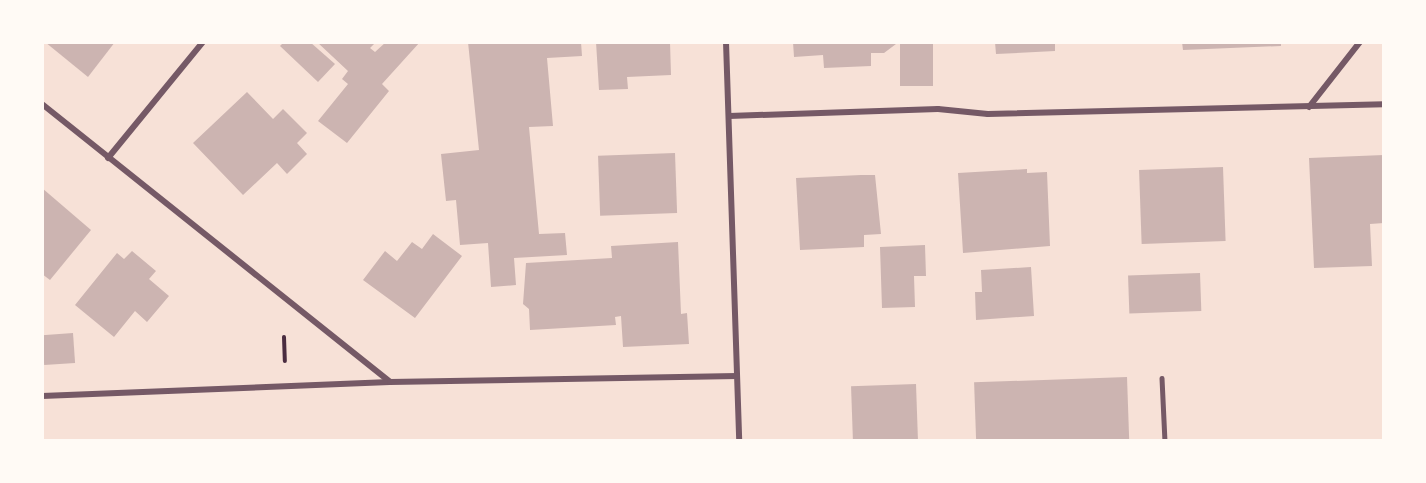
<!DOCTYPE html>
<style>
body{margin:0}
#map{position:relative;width:1426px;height:483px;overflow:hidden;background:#f7e1d7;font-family:Figtree,sans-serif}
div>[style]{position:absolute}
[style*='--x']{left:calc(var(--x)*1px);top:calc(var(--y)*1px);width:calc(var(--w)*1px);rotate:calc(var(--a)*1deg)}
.building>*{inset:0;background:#ccb4b1;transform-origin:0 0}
.path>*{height:4px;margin:-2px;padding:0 2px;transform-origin:2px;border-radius:2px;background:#4a2c40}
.service>*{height:4.5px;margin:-2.25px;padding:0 2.25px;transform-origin:2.25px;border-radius:2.25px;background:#755966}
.minor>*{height:6px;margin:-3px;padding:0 3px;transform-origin:3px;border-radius:3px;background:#755966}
span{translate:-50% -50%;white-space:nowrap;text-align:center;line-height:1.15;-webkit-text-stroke:5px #fffaf5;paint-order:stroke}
.frame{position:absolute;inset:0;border:44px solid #fffaf5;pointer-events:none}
</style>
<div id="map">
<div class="building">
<i style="clip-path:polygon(45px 42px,115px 42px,88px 77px)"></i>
<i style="clip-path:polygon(284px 42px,310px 42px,335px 64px,318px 82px,280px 46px)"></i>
<i style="clip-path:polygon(317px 42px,376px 42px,370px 48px,375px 52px,386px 42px,420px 42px,382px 84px,389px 91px,347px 143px,318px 121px,348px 84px,342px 79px,348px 71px)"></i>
<i style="clip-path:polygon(468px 42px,581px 42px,582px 56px,547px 58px,553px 126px,529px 127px,539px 234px,565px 233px,567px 255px,514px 258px,516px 285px,491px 287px,488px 243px,460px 245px,456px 200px,446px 201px,441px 154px,479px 150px)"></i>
<i style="clip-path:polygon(596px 42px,670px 42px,671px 75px,627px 77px,628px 89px,599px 90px)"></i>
<i style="clip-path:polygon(793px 42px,896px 42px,896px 44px,884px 53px,871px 53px,871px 66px,824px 68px,823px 55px,794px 57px)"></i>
<i style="left:900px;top:42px;width:33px;height:44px"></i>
<i style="clip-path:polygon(995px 42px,1055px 42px,1055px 51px,996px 54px)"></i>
<i style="clip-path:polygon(1182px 42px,1281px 42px,1281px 46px,1183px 50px)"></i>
<i style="clip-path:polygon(247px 92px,273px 119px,283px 109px,307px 133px,297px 143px,307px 154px,287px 174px,277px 163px,243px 195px,193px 143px)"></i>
<i style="left:675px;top:153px;width:60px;height:77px;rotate:88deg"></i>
<i style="clip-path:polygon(1384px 155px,1384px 223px,1370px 224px,1372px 266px,1314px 268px,1309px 158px)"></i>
<i style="left:1223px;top:167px;width:74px;height:84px;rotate:88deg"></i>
<i style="clip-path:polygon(1027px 169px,1027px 173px,1047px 172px,1050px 246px,963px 253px,958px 173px)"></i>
<i style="clip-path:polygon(861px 175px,875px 175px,881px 234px,864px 235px,864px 247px,800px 250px,796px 178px)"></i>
<i style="clip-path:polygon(42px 188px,91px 230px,50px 280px,42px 274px)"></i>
<i style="clip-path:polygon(433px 234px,462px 256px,415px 318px,363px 280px,385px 251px,397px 261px,412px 242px,422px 249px)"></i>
<i style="clip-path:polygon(678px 242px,681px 314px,687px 313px,689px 344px,623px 347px,621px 316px,615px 317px,616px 325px,530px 330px,529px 309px,523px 304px,526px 263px,612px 258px,611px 246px)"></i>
<i style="clip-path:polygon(925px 245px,926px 276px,914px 276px,915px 307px,882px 308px,880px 247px)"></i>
<i style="clip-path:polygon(132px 251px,156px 271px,149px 279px,169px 296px,147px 322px,135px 311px,114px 337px,75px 305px,117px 253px,124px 259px)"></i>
<i style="clip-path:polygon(1031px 267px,1034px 316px,976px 320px,975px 292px,982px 292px,981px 270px)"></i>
<i style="left:1200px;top:273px;width:38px;height:72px;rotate:88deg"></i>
<i style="left:73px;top:333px;width:30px;height:31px;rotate:86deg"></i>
<i style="left:1127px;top:377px;width:64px;height:153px;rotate:88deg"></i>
<i style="left:916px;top:384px;width:57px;height:65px;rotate:88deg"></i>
</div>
<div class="path">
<i style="--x:284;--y:337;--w:24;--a:88"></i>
</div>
<div class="service">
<i style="--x:1162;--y:378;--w:63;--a:87.3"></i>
</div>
<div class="minor">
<i style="--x:726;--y:42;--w:399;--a:88.1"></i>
<i style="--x:42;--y:104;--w:445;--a:38.6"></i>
<i style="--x:1309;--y:107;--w:83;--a:-51.9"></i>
<i style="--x:729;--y:116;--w:209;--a:-1.9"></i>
<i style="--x:938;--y:109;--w:50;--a:5.7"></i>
<i style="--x:988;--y:114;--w:396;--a:-1.4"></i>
<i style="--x:108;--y:158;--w:150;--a:-50.7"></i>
<i style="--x:42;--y:396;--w:348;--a:-2.3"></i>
<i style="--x:390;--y:382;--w:347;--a:-1"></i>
</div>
<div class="frame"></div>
</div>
